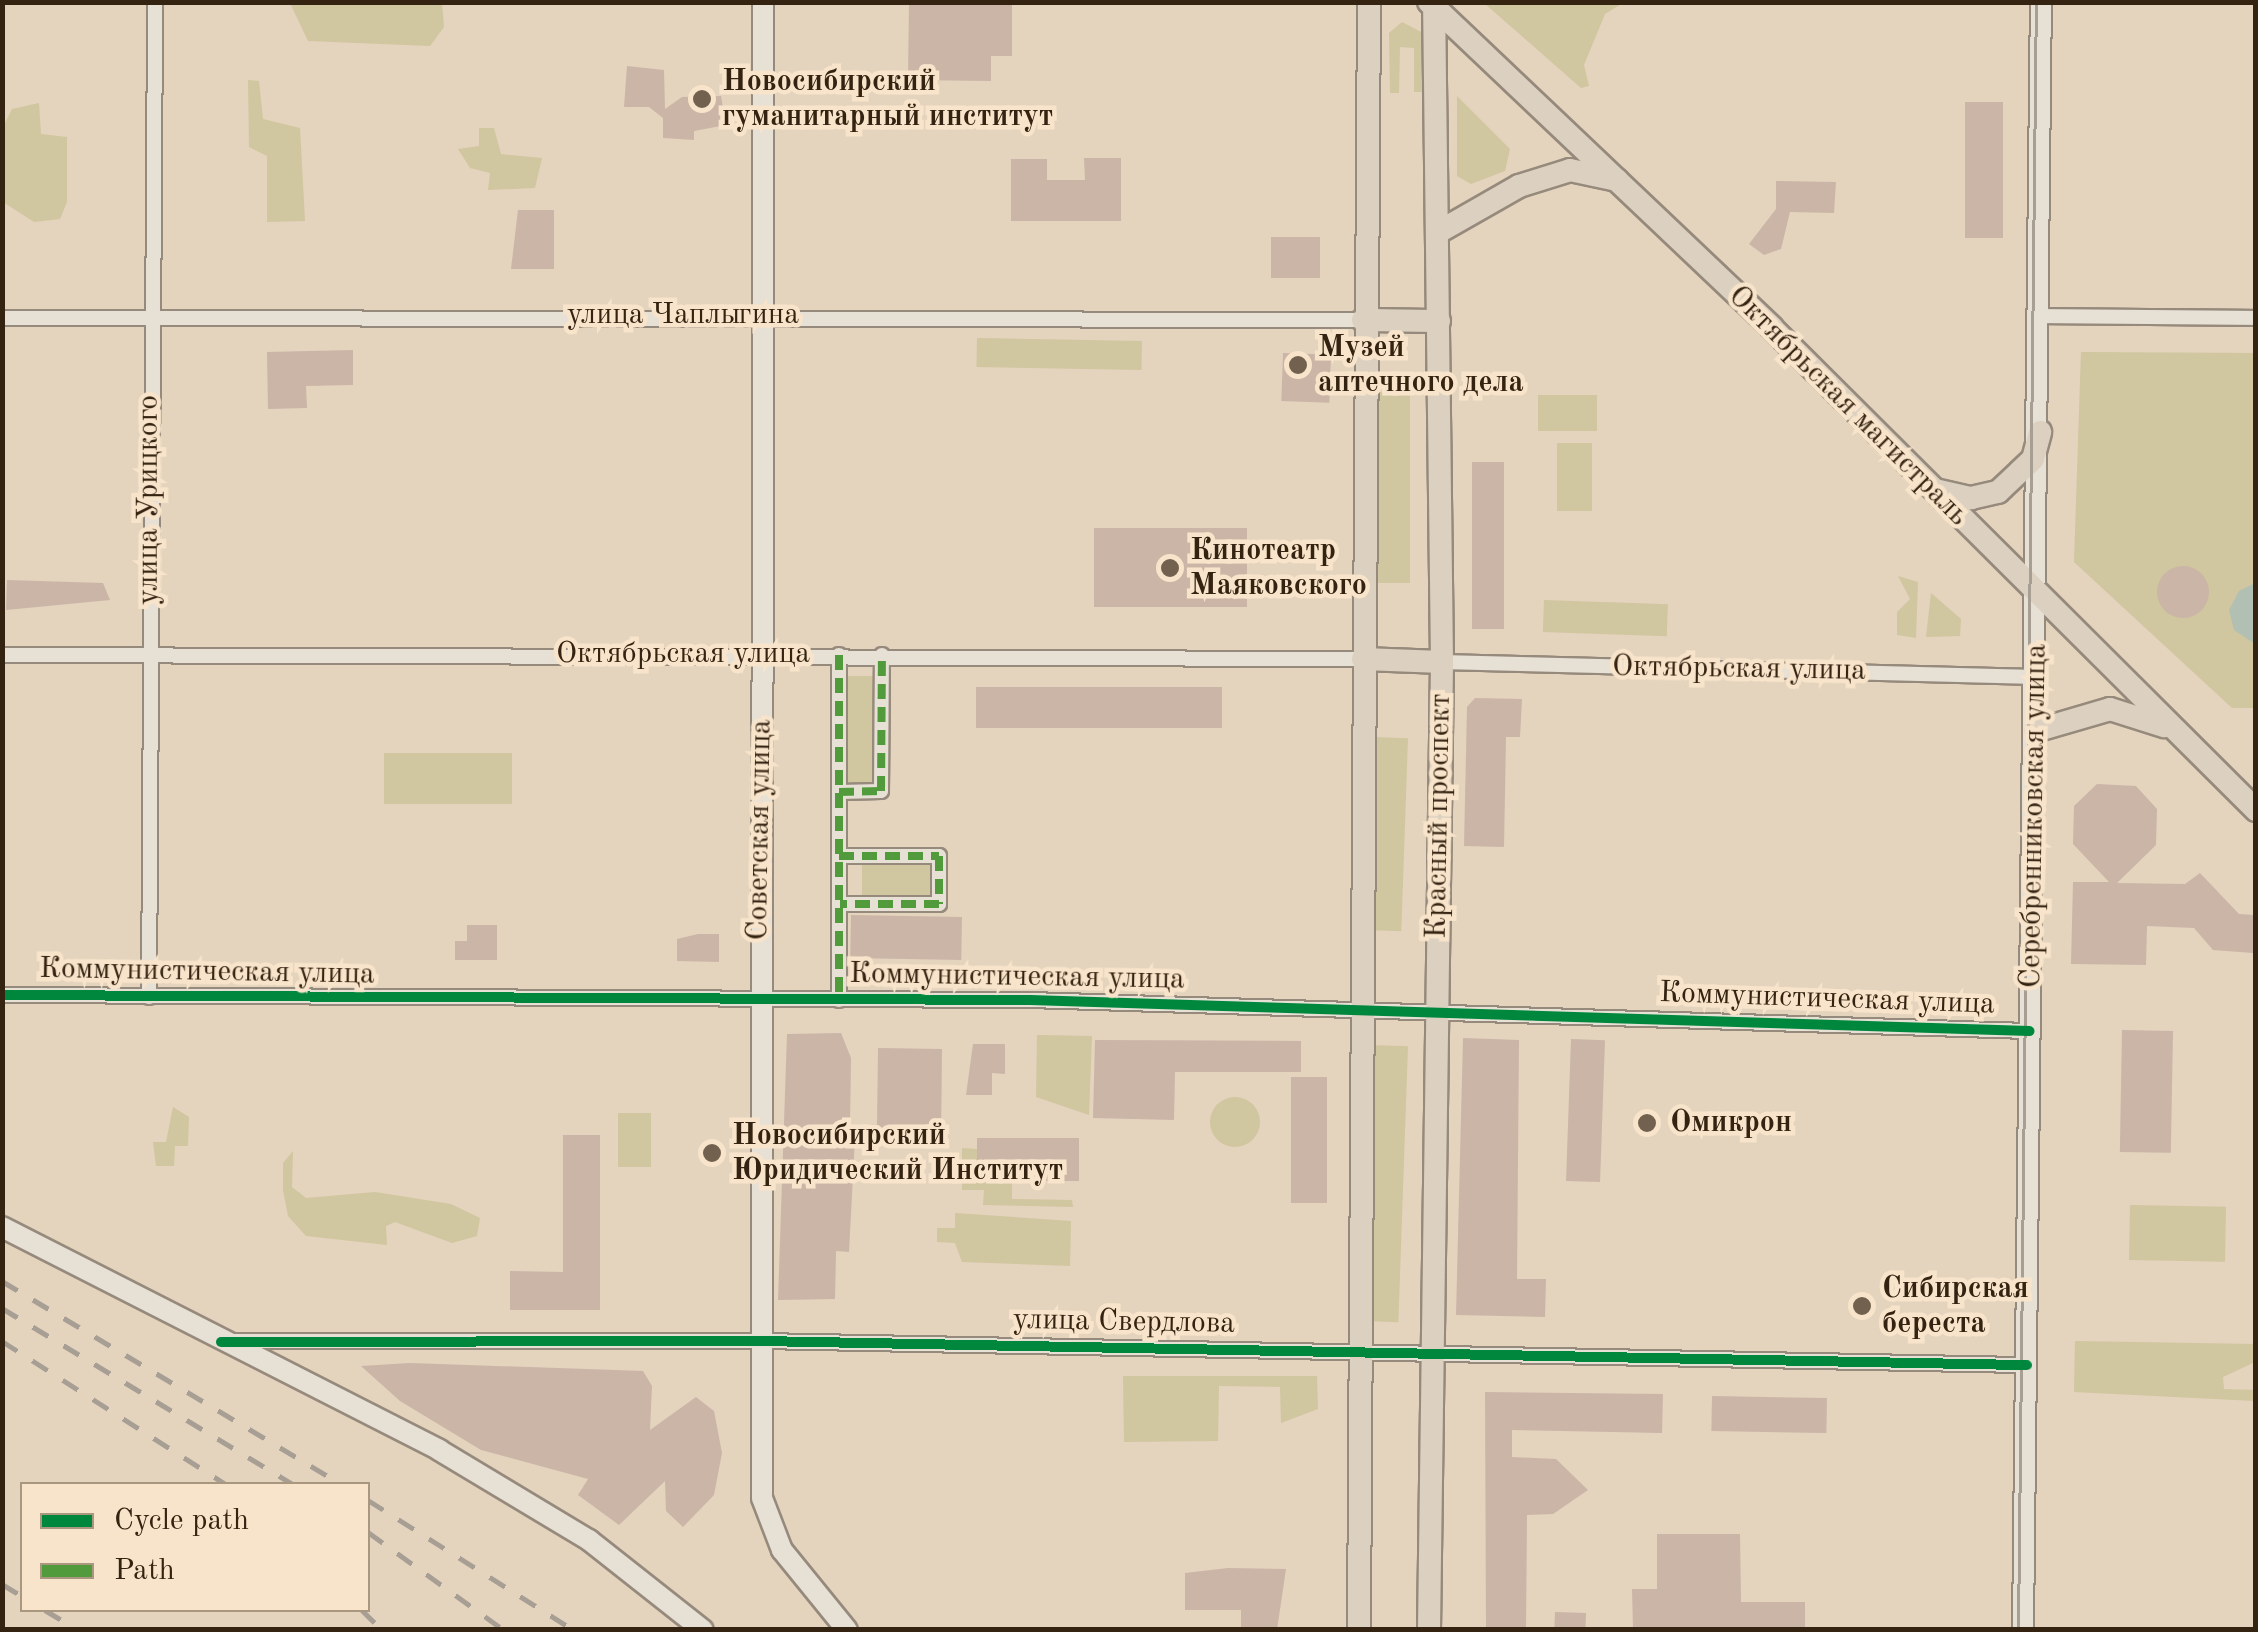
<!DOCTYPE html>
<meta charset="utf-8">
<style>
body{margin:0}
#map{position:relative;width:2258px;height:1632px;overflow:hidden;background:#e4d3bd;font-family:"Old Standard TT",serif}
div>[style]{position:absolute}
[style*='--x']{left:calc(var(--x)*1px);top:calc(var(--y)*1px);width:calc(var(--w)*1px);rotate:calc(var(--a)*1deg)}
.green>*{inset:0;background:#d0c69f;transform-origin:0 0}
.round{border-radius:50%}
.water>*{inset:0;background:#b2c0b3}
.building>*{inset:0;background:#cbb5a7;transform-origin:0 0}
.roads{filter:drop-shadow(2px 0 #968a7c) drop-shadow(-2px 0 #968a7c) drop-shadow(0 2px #968a7c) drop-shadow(0 -2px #968a7c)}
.street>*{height:14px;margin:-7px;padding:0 7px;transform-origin:7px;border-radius:7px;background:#e7e0d5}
.secondary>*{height:20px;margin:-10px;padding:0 10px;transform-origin:10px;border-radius:10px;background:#e7e0d5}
.primary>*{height:22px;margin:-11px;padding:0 11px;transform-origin:11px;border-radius:11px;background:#dcd0c0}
.tram>*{height:2.5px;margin:-1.25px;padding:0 1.25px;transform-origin:1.25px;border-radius:1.25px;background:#a79e94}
.rail>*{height:5px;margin-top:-2.5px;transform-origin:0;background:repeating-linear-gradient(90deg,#a79e94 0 18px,transparent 0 36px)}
.quiet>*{height:8px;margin-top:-4px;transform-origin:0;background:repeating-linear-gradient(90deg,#519b3c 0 15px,transparent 0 23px)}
.cycleway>*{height:10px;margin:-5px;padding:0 5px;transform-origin:5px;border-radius:5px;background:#00873e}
.dots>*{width:28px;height:28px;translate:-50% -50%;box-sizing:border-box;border:5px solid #f7e4ca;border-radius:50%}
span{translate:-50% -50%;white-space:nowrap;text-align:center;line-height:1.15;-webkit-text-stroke:9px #f7e4ca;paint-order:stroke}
.poi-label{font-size:30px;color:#352312;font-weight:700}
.left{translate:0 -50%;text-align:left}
.street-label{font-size:30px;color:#352312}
.frame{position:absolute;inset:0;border:5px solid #352312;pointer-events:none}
.legend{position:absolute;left:20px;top:1482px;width:350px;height:130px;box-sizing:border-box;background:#f7e4ca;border:2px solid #a99780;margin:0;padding:12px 18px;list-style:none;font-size:30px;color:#352312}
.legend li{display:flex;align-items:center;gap:20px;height:50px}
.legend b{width:50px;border:2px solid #a99780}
</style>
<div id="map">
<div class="green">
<i style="clip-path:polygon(290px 3px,442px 3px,444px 27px,430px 46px,308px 41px)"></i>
<i style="clip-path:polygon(1484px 3px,1484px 2px,1623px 3px,1605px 14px,1584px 65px,1589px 86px,1581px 88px)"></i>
<i style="clip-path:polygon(1402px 22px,1425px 34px,1425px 92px,1414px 92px,1414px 48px,1400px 47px,1399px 93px,1390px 93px,1389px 33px)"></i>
<i style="clip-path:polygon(248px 80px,259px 81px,263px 119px,300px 128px,305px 221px,267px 222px,267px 156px,249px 147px)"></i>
<i style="clip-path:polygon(1457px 96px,1510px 149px,1505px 171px,1471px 184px,1457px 176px)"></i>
<i style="clip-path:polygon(39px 103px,41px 134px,67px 137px,67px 202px,60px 219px,34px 222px,3px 202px,2px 129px,12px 109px)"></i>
<i style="clip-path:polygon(479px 128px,494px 128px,501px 154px,542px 158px,535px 188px,488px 190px,490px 173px,470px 168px,458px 149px,479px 146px)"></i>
<i style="left:977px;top:338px;width:165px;height:29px;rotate:1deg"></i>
<i style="clip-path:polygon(2081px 352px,2255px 353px,2255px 708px,2232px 708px,2074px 562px)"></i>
<i style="left:1376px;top:392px;width:34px;height:191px"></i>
<i style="left:1538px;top:395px;width:59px;height:36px"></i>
<i style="left:1557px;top:443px;width:35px;height:68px"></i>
<i style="clip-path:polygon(1898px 576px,1918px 582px,1916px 638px,1897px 635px,1897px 612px,1910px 599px)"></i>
<i style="clip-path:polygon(1931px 593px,1961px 619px,1960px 636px,1926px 637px)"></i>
<i style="left:1544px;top:600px;width:124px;height:32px;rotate:2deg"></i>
<i style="left:845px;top:676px;width:30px;height:109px"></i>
<i style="left:1372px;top:737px;width:36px;height:193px;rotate:2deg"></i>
<i style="left:384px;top:753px;width:128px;height:51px"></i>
<i style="left:862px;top:856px;width:77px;height:48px"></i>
<i style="clip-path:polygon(1037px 1035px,1092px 1036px,1089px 1115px,1036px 1097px)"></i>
<i style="left:1370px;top:1045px;width:38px;height:276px;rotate:2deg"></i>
<i class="round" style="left:1210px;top:1097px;width:50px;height:50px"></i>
<i style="clip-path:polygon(173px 1107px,189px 1117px,188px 1146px,175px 1146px,174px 1166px,156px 1166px,153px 1142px,166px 1142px)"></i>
<i style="left:651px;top:1113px;width:54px;height:33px;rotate:90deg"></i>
<i style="clip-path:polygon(962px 1148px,977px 1149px,978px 1181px,1012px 1181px,1012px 1199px,1072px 1200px,1073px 1207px,983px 1205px,984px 1190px,962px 1190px)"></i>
<i style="clip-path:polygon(293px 1151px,292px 1187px,306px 1198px,375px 1192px,451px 1204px,480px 1218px,477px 1236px,452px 1243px,395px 1222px,386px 1226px,387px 1245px,306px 1236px,288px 1216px,283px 1190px,283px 1163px)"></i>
<i style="left:2130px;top:1205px;width:96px;height:55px;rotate:1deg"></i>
<i style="clip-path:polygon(955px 1213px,1071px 1221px,1070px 1266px,962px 1262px,955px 1243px,937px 1242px,937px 1228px,955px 1228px)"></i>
<i style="clip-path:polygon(2075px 1341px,2255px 1344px,2255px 1362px,2223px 1377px,2224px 1389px,2255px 1390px,2255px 1401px,2074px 1392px)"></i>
<i style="clip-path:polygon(1123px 1376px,1317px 1376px,1318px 1409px,1281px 1423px,1280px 1387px,1219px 1386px,1218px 1441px,1124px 1442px)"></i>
</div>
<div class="water">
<i style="clip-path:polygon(2255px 583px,2256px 583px,2255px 644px,2234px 630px,2229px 610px,2239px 591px)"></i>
</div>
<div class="building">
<i style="clip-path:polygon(909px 3px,1012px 4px,1012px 56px,991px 56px,991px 81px,908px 80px)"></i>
<i style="clip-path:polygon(627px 66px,664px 70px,665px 109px,682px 97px,721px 96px,726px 125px,694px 131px,694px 140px,663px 138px,663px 118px,649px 107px,624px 107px)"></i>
<i style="left:1965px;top:102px;width:38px;height:136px"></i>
<i style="clip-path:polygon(1084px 158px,1121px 158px,1121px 221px,1011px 221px,1011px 159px,1047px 159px,1047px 180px,1085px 180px)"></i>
<i style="clip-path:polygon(1776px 181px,1836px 182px,1834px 213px,1790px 212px,1781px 249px,1764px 255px,1749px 244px,1776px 209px)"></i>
<i style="clip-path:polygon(518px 210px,554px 210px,554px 269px,511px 269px)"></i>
<i style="left:1271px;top:237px;width:49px;height:41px"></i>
<i style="clip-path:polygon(353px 350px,353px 385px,306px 386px,307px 408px,268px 409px,267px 352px)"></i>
<i style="left:1283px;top:353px;width:48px;height:48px;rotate:2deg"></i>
<i style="left:1472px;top:462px;width:32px;height:167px"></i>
<i style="left:1094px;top:528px;width:153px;height:79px"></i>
<i class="round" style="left:2157px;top:566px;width:52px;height:52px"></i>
<i style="clip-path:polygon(7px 580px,103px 583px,110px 600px,6px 610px)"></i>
<i style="left:976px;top:687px;width:246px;height:41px"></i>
<i style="clip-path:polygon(1475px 698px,1522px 699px,1520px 737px,1506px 737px,1504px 847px,1464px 846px,1467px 707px)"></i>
<i style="clip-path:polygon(2097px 784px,2136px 786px,2157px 809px,2156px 845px,2117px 883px,2185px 884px,2200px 873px,2239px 914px,2254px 915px,2253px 953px,2213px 950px,2194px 928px,2147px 926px,2146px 965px,2071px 964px,2073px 882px,2109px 882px,2073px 844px,2074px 806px)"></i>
<i style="left:851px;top:915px;width:111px;height:43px;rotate:1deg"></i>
<i style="clip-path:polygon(467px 925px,497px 925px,497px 960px,455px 960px,455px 941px,467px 941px)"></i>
<i style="clip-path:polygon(698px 934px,719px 934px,719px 962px,677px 961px,677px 939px)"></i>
<i style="left:2122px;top:1030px;width:51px;height:122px;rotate:1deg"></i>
<i style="clip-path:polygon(841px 1033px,851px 1058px,850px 1126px,877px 1124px,878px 1048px,942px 1049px,941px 1137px,855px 1137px,849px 1252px,836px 1251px,835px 1299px,778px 1300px,787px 1034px)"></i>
<i style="clip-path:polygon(1463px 1038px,1519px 1040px,1517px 1279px,1546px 1279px,1545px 1317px,1456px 1315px)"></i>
<i style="left:1571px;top:1039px;width:34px;height:142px;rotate:2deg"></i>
<i style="clip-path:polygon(1095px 1040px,1301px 1041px,1301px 1072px,1175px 1072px,1174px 1120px,1093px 1118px)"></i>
<i style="clip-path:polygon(973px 1044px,1005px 1044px,1005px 1074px,992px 1073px,992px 1095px,966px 1095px)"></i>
<i style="left:1291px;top:1077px;width:36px;height:126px"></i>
<i style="clip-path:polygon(563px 1135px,600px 1135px,600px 1310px,510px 1310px,510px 1271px,563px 1272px)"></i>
<i style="left:1079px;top:1138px;width:43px;height:102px;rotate:90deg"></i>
<i style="clip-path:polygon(410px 1363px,643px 1371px,652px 1386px,650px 1430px,696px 1397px,714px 1411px,722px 1453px,714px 1495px,683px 1527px,666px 1511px,665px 1481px,619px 1525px,578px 1495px,588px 1479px,481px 1450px,400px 1401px,361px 1366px)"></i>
<i style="clip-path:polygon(1485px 1392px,1663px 1394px,1662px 1433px,1512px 1430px,1512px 1457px,1556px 1459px,1588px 1490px,1553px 1514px,1527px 1515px,1526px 1630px,1486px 1630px)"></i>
<i style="left:1712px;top:1396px;width:115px;height:35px;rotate:1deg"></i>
<i style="clip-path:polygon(1657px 1534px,1740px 1534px,1741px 1602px,1805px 1602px,1805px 1630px,1633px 1630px,1632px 1589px,1657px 1589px)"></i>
<i style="clip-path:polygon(1228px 1568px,1286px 1569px,1277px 1630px,1241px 1630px,1241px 1610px,1185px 1610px,1185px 1573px)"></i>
<i style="left:1555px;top:1612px;width:31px;height:18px;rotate:2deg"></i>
</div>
<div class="roads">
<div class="street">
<i style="--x:2041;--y:316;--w:215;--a:0.5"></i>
<i style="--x:2;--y:318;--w:1361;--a:0.08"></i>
<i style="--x:2;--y:655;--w:1361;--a:0.17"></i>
<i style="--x:839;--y:655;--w:345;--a:90"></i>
<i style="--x:1442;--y:662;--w:594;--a:1.45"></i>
<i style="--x:839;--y:792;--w:42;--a:-1.4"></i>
<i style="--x:881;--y:791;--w:136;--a:-89.6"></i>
<i style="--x:839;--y:856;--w:100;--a:0"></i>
<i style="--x:939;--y:856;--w:48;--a:90"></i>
<i style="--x:939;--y:904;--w:99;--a:180"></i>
<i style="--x:2;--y:995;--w:1028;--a:0.28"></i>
<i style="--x:1030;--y:1000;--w:1000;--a:1.78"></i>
<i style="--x:149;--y:997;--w:995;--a:-89.65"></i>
<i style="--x:231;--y:1341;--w:529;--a:0"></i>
<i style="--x:760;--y:1341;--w:1267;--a:1.09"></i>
</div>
<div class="secondary">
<i style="--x:763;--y:2;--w:1496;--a:90.04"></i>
<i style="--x:762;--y:1498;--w:56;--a:69"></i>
<i style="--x:782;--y:1550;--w:103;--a:50.9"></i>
<i style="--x:2;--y:1227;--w:491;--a:27"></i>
<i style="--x:439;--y:1450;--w:175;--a:31"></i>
<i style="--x:589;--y:1540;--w:145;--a:38.3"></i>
<i style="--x:2023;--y:1630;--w:1628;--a:-89.37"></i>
</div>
<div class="primary">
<i style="--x:1429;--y:2;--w:473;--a:43.5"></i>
<i style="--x:1772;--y:328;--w:683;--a:44.88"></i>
<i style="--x:1442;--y:230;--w:89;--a:-29.7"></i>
<i style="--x:1519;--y:186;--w:53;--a:-17.4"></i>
<i style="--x:1570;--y:170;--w:48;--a:12"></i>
<i style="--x:1363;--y:320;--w:76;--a:0.8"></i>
<i style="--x:1935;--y:490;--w:37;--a:13"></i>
<i style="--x:1971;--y:498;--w:28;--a:-13"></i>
<i style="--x:1998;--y:492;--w:48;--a:-43.3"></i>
<i style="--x:2033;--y:459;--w:28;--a:-75"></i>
<i style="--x:1363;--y:659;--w:79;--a:2.2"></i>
<i style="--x:2035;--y:731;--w:78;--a:-16.3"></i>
<i style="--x:2110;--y:709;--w:57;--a:17.5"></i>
<i style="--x:1359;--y:1630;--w:1628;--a:-89.65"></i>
<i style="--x:1429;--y:1630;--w:968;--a:-89.23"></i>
<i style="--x:1442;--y:662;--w:660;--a:-90.69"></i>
</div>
</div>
<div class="tram">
<i style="--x:2018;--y:1630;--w:1628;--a:-89.37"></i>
</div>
<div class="rail">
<i style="--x:2;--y:1281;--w:395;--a:30.9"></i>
<i style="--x:2;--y:1308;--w:340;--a:31.2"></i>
<i style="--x:2;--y:1341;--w:266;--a:32.6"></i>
<i style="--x:368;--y:1500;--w:244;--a:32.3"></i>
<i style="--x:368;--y:1532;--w:168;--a:35.8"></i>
<i style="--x:2;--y:1584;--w:23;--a:31"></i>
<i style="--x:45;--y:1610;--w:39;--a:31"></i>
<i style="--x:362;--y:1610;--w:28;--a:45"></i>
</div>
<div class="quiet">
<i style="--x:839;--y:655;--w:345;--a:90"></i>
<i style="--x:839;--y:792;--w:42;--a:-1.4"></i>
<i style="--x:881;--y:791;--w:136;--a:-89.6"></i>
<i style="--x:839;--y:856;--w:100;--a:0"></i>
<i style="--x:939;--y:856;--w:48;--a:90"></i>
<i style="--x:939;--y:904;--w:99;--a:180"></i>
</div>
<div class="cycleway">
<i style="--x:2;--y:995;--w:1028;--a:0.28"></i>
<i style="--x:1030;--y:1000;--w:1000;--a:1.78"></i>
<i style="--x:221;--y:1342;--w:539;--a:-0.11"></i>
<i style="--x:760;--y:1341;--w:1267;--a:1.09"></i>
</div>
<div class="dots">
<i style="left:702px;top:99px;background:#72614e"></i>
<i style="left:1298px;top:365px;background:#72614e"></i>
<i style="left:1170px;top:568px;background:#72614e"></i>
<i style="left:1647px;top:1123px;background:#72614e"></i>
<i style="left:712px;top:1153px;background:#72614e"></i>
<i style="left:1862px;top:1306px;background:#72614e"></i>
</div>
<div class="poi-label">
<span class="left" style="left:722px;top:99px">Новосибирский<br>гуманитарный институт</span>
<span class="left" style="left:1318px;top:365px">Музей<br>аптечного дела</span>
<span class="left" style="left:1190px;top:568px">Кинотеатр<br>Маяковского</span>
<span class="left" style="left:1670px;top:1123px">Омикрон</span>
<span class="left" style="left:732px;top:1153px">Новосибирский<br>Юридический Институт</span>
<span class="left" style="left:1882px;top:1306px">Сибирская<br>береста</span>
</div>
<div class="street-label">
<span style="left:683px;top:315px">улица Чаплыгина</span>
<span style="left:1848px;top:406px;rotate:45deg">Октябрьская магистраль</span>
<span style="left:149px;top:500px;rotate:-90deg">улица Урицкого</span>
<span style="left:683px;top:654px">Октябрьская улица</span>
<span style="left:1739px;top:669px;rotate:1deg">Октябрьская улица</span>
<span style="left:1439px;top:816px;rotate:-89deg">Красный проспект</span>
<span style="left:2034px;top:816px;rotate:-89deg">Серебренниковская улица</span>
<span style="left:760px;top:830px;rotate:-89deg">Советская улица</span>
<span style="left:207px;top:972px;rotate:1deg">Коммунистическая улица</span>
<span style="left:1017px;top:977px;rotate:1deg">Коммунистическая улица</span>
<span style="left:1827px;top:999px;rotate:2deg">Коммунистическая улица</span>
<span style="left:1124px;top:1322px;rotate:1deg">улица Свердлова</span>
</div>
<div class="frame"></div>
<ul class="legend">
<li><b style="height:12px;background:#00873e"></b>Cycle path</li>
<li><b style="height:12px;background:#519b3c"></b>Path</li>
</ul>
</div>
